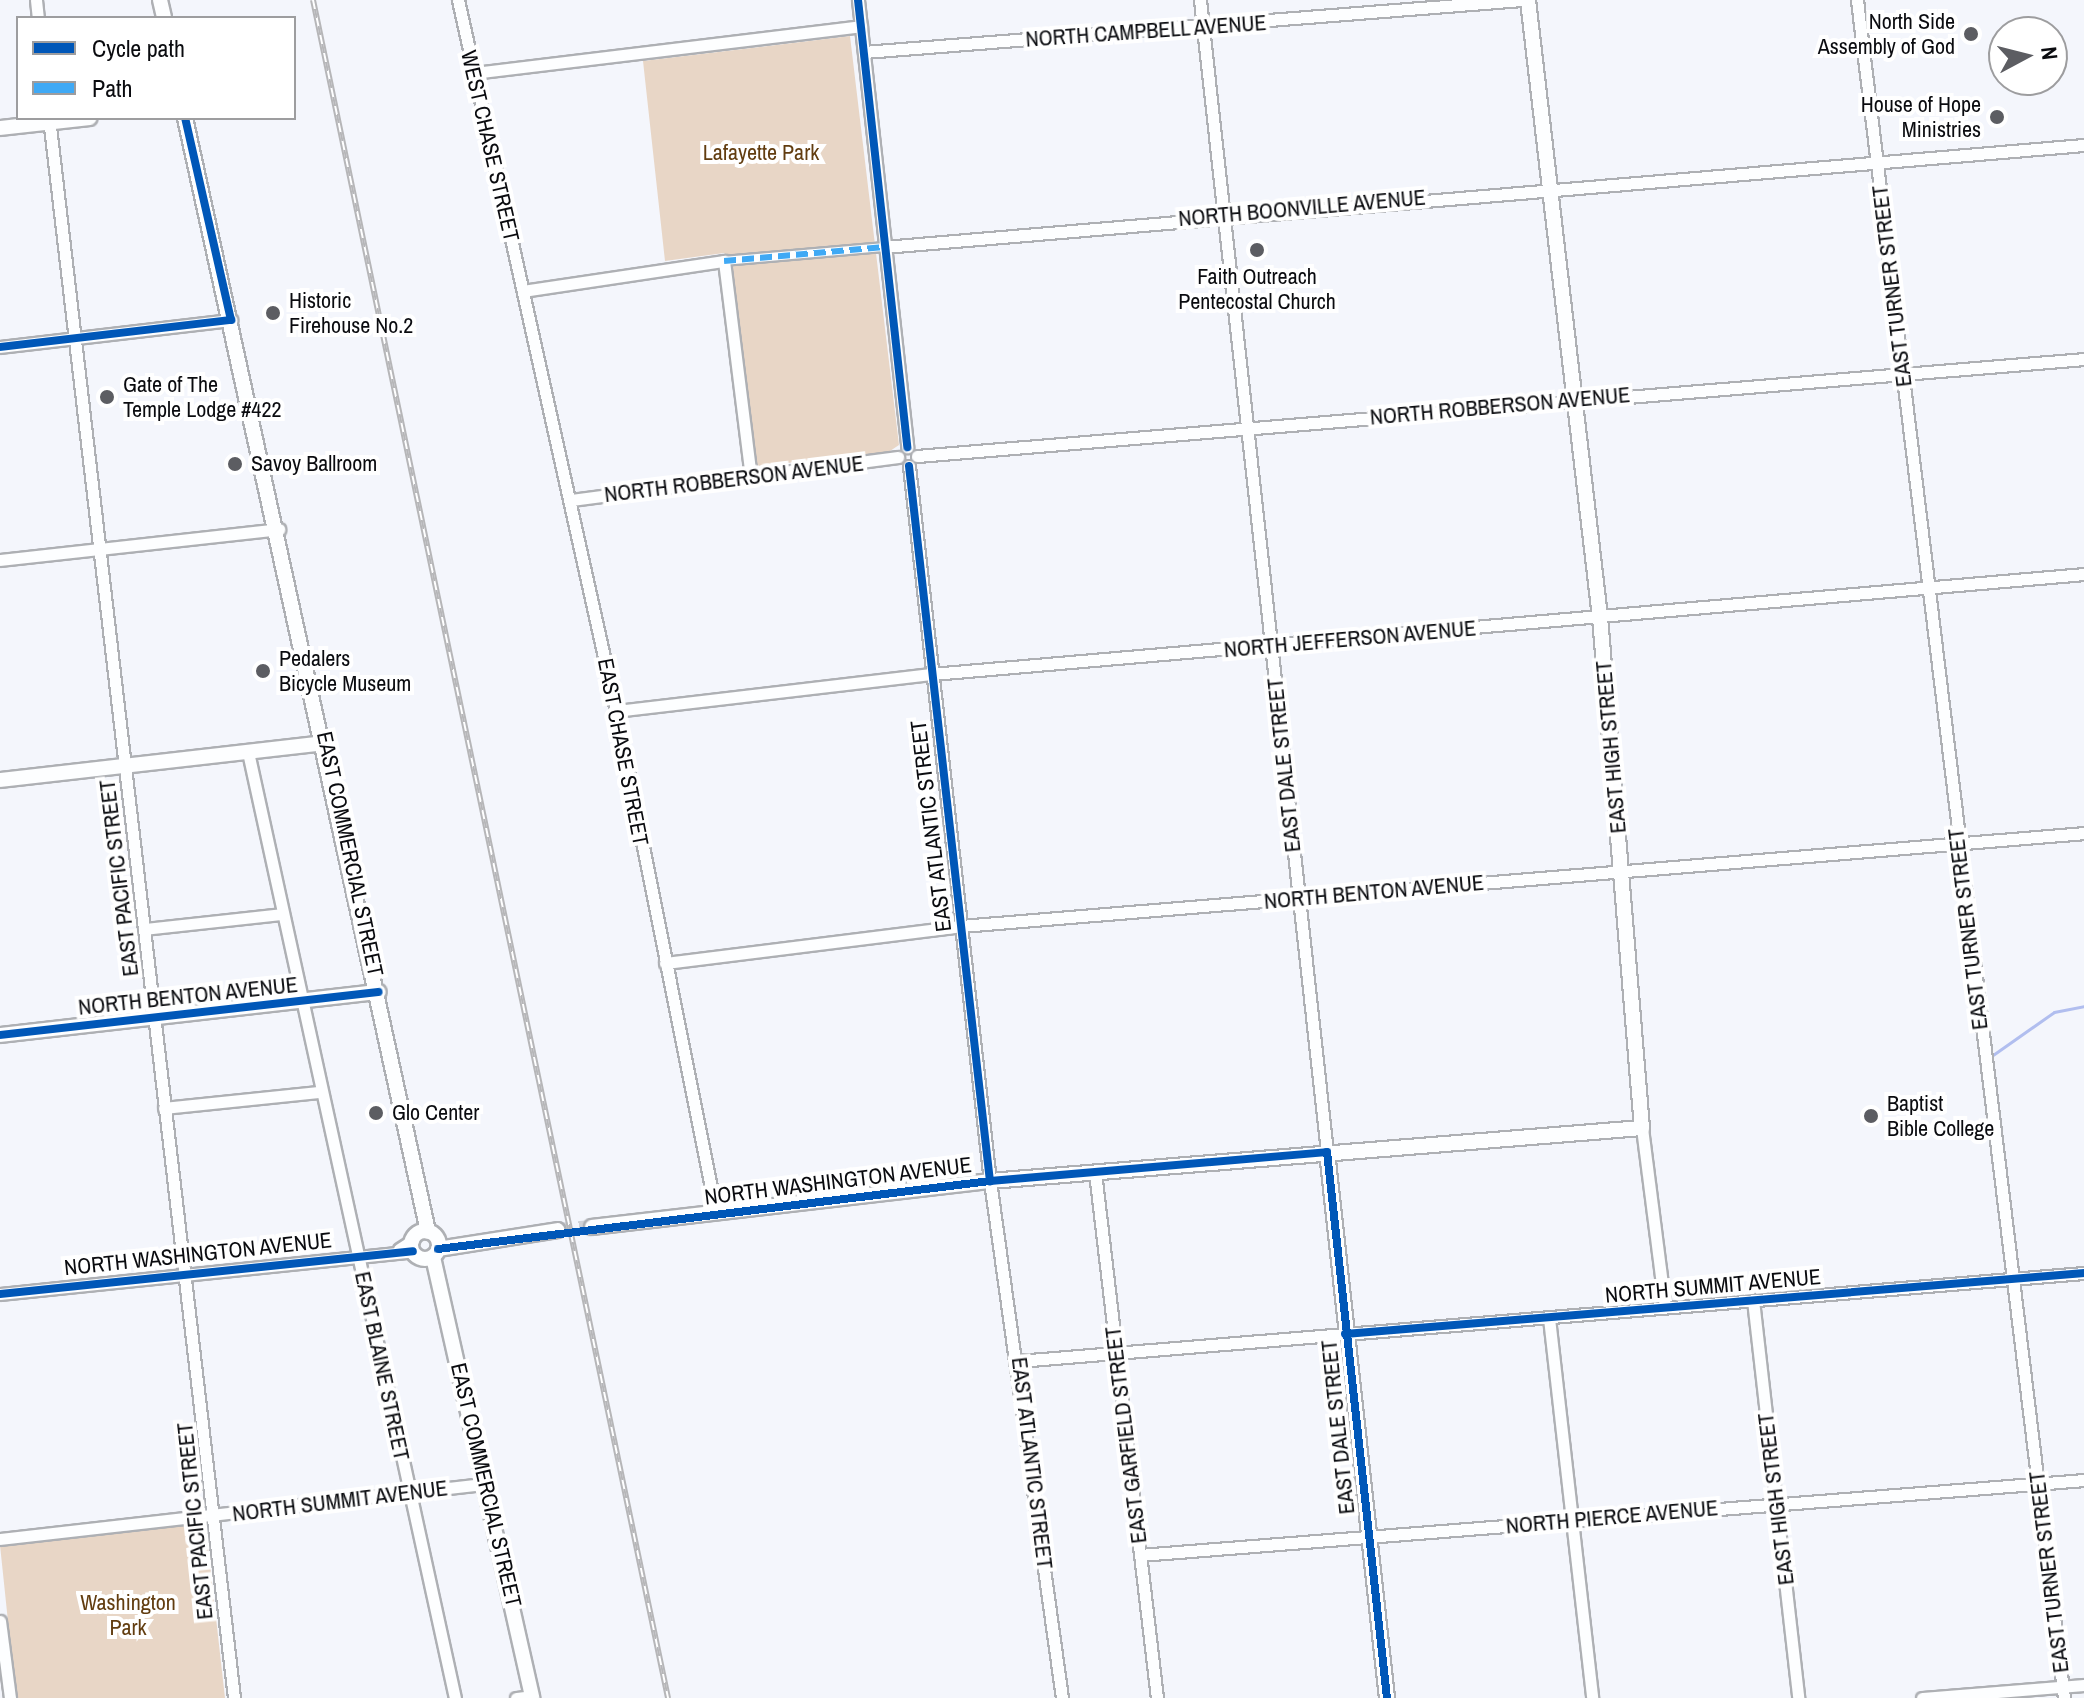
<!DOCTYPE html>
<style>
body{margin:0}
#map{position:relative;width:2084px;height:1698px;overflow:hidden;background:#f4f6fc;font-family:"Archivo Narrow",sans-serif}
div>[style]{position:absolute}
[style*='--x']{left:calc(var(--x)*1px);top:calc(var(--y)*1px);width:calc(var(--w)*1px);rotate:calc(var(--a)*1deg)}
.green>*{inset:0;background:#e8d6c6}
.stream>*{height:3px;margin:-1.5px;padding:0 1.5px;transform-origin:1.5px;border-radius:1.5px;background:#b1beef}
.tertiary-tunnel>*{height:14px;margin-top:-7px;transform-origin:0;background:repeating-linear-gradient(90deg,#d1d3d8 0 14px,transparent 0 21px)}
.roads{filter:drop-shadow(2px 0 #aeb0b4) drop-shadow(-2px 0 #aeb0b4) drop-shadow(0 2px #aeb0b4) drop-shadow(0 -2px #aeb0b4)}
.pedestrian>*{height:8px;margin:-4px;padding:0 4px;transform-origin:4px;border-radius:4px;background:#fdfeff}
.minor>*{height:11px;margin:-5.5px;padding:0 5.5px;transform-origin:5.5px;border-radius:5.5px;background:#fdfeff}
.tertiary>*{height:14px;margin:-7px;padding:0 7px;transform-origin:7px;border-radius:7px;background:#fdfeff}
.tertiary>.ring{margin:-7px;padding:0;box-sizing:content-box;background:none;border:14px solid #fdfeff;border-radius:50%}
.rail>*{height:6px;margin-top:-3px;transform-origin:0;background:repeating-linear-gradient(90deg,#fff 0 9px,#b6b6b8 0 18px);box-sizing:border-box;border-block:2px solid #b6b6b8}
.quiet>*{height:6px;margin-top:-3px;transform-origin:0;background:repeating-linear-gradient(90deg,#3fa9f5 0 12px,transparent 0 18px)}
.cycleway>*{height:8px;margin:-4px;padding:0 4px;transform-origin:4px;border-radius:4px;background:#0057b8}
.dots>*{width:22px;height:22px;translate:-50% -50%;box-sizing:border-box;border:4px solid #fff;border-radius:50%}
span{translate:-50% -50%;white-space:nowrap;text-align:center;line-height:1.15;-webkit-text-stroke:8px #fff;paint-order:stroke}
.poi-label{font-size:22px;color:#0a0b0f}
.right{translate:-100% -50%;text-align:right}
.left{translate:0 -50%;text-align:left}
.street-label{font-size:22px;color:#0a0b0f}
.park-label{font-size:22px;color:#623d10}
.legend{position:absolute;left:16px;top:16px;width:280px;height:104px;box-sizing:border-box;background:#fff;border:2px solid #9d9d9f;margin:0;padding:10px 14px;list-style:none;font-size:24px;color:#0a0b0f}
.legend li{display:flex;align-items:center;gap:16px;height:40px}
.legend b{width:40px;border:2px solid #9d9d9f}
.north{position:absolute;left:1988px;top:16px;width:80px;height:80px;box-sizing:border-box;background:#fff;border:2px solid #9d9d9f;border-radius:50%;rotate:83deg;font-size:22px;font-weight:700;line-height:32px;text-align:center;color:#0a0b0f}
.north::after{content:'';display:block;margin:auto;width:28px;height:36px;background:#5c5d62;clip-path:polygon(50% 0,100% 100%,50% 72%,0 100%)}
</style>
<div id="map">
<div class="green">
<i style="clip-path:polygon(850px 36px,899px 445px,887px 453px,756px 466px,731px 260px,724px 253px,665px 261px,643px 61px)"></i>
<i style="clip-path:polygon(205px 1520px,225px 1698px,16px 1698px,0 1545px)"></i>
</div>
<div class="stream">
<i style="--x:1990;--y:1057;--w:78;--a:-35.1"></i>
<i style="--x:2054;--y:1012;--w:31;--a:-11"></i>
</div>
<div class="tertiary-tunnel">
<i style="--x:558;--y:1230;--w:34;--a:-5"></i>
</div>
<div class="roads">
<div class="pedestrian">
<i style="--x:724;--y:261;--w:161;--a:-5"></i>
</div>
<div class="minor">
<i style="--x:36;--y:0;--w:18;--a:84"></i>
<i style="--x:458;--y:0;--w:728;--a:77.47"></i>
<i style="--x:616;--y:711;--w:512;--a:78.73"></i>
<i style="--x:858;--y:0;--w:450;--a:83.7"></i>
<i style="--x:1200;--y:0;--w:1159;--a:83.71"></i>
<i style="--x:1857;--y:0;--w:1711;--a:83.05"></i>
<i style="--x:864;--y:52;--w:660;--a:-4.52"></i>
<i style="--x:474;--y:73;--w:390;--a:-6.9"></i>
<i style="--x:49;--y:118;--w:1591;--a:83.32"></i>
<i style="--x:884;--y:247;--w:1204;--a:-4.86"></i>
<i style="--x:523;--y:291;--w:203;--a:-8.5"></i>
<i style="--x:724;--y:261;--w:218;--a:82.9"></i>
<i style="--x:0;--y:347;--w:233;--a:-6.7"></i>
<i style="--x:917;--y:456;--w:1171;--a:-4.75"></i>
<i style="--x:909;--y:466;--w:720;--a:83.54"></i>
<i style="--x:990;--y:1181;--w:522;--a:82.07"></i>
<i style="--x:571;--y:500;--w:330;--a:-7.5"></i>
<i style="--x:0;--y:560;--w:281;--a:-6.3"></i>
<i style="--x:616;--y:711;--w:318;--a:-6.7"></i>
<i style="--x:932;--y:674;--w:1156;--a:-4.96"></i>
<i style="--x:248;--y:752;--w:968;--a:77.66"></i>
<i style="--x:144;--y:929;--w:139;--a:-6.2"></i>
<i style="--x:665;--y:963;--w:298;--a:-7.1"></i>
<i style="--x:961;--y:926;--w:1127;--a:-4.73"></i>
<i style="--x:164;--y:1108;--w:157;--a:-5.9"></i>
<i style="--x:1642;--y:1128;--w:180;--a:82.7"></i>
<i style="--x:1095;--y:1172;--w:530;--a:83.28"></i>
<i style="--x:399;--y:1249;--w:17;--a:-33"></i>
<i style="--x:0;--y:1294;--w:415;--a:-5.9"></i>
<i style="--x:1753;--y:1300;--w:401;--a:83.5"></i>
<i style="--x:1549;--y:1318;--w:382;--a:83.5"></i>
<i style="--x:1018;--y:1361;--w:1070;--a:-4.72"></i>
<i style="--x:0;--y:1539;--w:492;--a:-6.5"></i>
<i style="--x:1140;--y:1555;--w:947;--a:-4.54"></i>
<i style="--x:0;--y:1621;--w:78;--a:82.6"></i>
<i style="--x:516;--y:1698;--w:16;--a:-7"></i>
<i style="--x:1922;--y:1698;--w:163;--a:-4.6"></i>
</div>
<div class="tertiary">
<i style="--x:160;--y:0;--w:18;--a:77"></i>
<i style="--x:185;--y:118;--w:1140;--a:77.69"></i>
<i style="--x:0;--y:128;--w:90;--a:-6.4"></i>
<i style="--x:0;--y:780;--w:329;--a:-6.5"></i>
<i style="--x:0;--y:1035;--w:381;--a:-6.5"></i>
<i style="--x:1327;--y:1152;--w:549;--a:83.73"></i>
<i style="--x:592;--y:1227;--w:401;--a:-6.6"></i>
<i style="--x:990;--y:1181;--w:654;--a:-4.65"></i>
<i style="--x:1642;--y:1128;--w:513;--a:-94.7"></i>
<i style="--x:1600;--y:617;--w:621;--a:-96.66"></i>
<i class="ring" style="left:411px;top:1231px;width:14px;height:14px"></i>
<i style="--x:438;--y:1249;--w:121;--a:-9"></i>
<i style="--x:433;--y:1257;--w:452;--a:77.3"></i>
</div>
</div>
<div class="rail">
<i style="--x:313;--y:0;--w:1735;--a:78.19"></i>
</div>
<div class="quiet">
<i style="--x:724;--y:261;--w:161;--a:-5"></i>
</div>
<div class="cycleway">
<i style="--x:858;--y:0;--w:450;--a:83.7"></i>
<i style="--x:0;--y:347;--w:233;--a:-6.7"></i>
<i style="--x:231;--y:320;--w:207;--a:-102.8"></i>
<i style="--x:909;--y:466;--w:720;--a:83.54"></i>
<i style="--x:0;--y:1035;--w:381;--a:-6.5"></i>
<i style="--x:438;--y:1249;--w:556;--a:-7.02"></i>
<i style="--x:990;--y:1181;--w:338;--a:-4.9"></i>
<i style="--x:1327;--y:1152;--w:549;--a:83.73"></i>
<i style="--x:0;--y:1294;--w:415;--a:-5.9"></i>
<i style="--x:1345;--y:1334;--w:742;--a:-4.72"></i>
</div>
<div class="dots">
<i style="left:1971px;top:34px;background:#5c5d62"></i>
<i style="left:1997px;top:117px;background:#5c5d62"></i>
<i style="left:1257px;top:250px;background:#5c5d62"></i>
<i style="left:273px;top:313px;background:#5c5d62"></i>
<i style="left:107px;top:397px;background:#5c5d62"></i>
<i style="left:235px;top:464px;background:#5c5d62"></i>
<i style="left:263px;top:671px;background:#5c5d62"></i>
<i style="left:376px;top:1113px;background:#5c5d62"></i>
<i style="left:1871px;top:1116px;background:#5c5d62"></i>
</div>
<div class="poi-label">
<span class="right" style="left:1955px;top:34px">North Side<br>Assembly of God</span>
<span class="right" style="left:1981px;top:117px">House of Hope<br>Ministries</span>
<span style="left:1257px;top:289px">Faith Outreach<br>Pentecostal Church</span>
<span class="left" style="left:289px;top:313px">Historic<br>Firehouse No.2</span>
<span class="left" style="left:123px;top:397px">Gate of The<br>Temple Lodge #422</span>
<span class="left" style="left:251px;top:464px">Savoy Ballroom</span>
<span class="left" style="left:279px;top:671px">Pedalers<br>Bicycle Museum</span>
<span class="left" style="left:1887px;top:1116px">Baptist<br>Bible College</span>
<span class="left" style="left:392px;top:1113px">Glo Center</span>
</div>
<div class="street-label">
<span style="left:1146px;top:31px;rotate:-4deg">NORTH CAMPBELL AVENUE</span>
<span style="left:490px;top:146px;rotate:77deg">WEST CHASE STREET</span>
<span style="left:1302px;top:208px;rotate:-5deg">NORTH BOONVILLE AVENUE</span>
<span style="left:1892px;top:286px;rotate:-97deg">EAST TURNER STREET</span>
<span style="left:1500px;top:406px;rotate:-5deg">NORTH ROBBERSON AVENUE</span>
<span style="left:734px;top:479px;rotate:-7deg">NORTH ROBBERSON AVENUE</span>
<span style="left:1350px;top:639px;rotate:-5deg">NORTH JEFFERSON AVENUE</span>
<span style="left:1611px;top:747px;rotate:-95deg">EAST HIGH STREET</span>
<span style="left:623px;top:752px;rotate:79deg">EAST CHASE STREET</span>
<span style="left:1284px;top:765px;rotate:-96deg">EAST DALE STREET</span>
<span style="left:931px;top:826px;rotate:-97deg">EAST ATLANTIC STREET</span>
<span style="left:350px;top:854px;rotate:78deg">EAST COMMERCIAL STREET</span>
<span style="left:119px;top:878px;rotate:-97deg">EAST PACIFIC STREET</span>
<span style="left:1374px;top:892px;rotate:-5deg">NORTH BENTON AVENUE</span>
<span style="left:1968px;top:929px;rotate:-97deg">EAST TURNER STREET</span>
<span style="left:188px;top:996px;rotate:-6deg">NORTH BENTON AVENUE</span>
<span style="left:838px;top:1181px;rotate:-7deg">NORTH WASHINGTON AVENUE</span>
<span style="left:198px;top:1254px;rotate:-6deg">NORTH WASHINGTON AVENUE</span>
<span style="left:1713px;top:1286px;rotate:-5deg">NORTH SUMMIT AVENUE</span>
<span style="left:382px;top:1366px;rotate:78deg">EAST BLAINE STREET</span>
<span style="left:1338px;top:1427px;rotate:-96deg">EAST DALE STREET</span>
<span style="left:1126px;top:1435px;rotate:-97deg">EAST GARFIELD STREET</span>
<span style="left:1032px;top:1463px;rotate:83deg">EAST ATLANTIC STREET</span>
<span style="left:486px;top:1485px;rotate:77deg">EAST COMMERCIAL STREET</span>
<span style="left:1776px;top:1499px;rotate:-97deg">EAST HIGH STREET</span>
<span style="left:340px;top:1501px;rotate:-7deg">NORTH SUMMIT AVENUE</span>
<span style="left:1612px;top:1517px;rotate:-5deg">NORTH PIERCE AVENUE</span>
<span style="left:195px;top:1521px;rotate:-96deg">EAST PACIFIC STREET</span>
<span style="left:2049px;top:1572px;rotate:-97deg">EAST TURNER STREET</span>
</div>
<div class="park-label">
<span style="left:761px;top:153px">Lafayette Park</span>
<span style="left:128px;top:1615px">Washington<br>Park</span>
</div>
<ul class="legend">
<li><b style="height:10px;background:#0057b8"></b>Cycle path</li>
<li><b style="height:10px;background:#3fa9f5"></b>Path</li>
</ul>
<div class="north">N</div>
</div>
